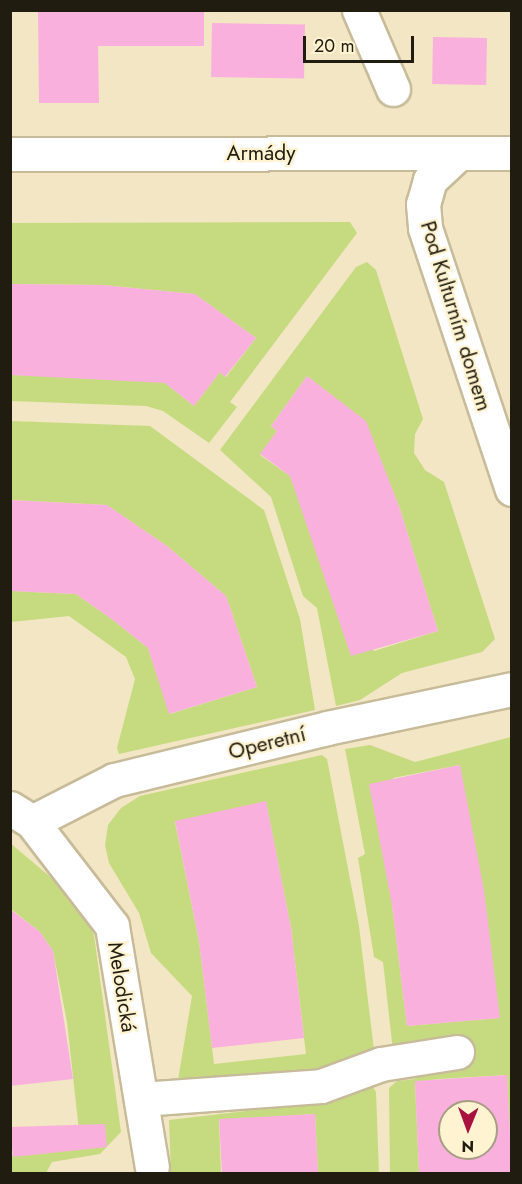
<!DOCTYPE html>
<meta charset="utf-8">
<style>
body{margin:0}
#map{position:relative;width:522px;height:1184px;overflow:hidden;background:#f2e6c4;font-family:Jost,sans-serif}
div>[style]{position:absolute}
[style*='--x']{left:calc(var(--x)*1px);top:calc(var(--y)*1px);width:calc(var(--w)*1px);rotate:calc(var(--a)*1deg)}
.green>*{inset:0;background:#c6db7f}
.building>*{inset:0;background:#fab0dc;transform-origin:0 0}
.roads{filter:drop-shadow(2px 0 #c7bb9a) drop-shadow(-2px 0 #c7bb9a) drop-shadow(0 2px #c7bb9a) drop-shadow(0 -2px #c7bb9a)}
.minor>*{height:33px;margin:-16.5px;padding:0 16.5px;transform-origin:16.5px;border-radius:16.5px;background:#fff}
span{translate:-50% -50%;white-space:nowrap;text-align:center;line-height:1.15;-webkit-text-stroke:4.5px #fff3d1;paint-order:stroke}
.street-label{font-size:21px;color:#201c0f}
.frame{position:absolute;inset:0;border:12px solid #201c0f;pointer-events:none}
.north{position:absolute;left:438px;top:1100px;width:60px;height:60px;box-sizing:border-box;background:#fff3d1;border:2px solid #a69d83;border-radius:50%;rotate:181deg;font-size:16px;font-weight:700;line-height:24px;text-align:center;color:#201c0f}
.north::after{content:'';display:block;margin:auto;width:21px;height:27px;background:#a9123f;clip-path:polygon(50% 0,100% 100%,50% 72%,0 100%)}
.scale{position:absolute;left:303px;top:36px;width:111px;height:27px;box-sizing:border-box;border:3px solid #201c0f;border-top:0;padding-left:8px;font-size:18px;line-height:21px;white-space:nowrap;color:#201c0f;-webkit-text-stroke:4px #fff3d1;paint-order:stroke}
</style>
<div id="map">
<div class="green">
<i style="clip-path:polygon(350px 222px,357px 233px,230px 402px,237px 407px,209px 443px,163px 411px,146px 406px,11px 401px,11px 375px,97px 377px,165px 383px,194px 406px,220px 372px,226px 377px,256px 338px,195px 294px,102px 285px,11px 284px,11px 223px)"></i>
<i style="clip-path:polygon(evenodd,367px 262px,376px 270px,423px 419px,415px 434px,414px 453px,425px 470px,444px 482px,495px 639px,482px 652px,402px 673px,360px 700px,336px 706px,317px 608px,303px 596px,271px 497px,220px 450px,356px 267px,367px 262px,307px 376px,365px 421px,400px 509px,438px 631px,374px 651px,315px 540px,290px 476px,260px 455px,277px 431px,271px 426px,307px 376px)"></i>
<i style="clip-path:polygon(11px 421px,150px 426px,264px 510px,300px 619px,315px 710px,119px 754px,117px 748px,135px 679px,126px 657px,69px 616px,11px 622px,11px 591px,76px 594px,113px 620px,148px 648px,170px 714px,257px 687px,226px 596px,167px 546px,107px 505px,11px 500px)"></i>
<i style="clip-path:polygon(evenodd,511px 737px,511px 1165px,507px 1075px,439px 1079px,415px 1082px,419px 1173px,390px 1173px,389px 1088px,397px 1081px,415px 1079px,413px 1067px,393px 1051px,383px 962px,374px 957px,358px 858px,365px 854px,345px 749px,370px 745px,415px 762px,511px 737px,460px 765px,499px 1018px,407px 1026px,392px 905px,393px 778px,460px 765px)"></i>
<i style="clip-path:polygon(evenodd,322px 755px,327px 759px,359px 926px,374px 1050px,318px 1073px,177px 1086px,192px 996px,151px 953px,139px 913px,109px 863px,105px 845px,108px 825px,121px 808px,140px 796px,322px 755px,266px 802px,291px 928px,306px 1054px,214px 1064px,199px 941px,175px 822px,266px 802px)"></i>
<i style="clip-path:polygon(10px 843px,79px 901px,94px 935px,121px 1132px,100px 1154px,52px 1162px,46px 1173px,11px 1173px,11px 1155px,81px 1149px,67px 1022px,53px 951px,40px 932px,11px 909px)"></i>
<i style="clip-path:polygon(373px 1087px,376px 1092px,379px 1173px,318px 1173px,315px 1114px,219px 1120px,221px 1173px,171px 1173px,169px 1120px,329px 1101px)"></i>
</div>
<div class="building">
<i style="clip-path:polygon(38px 10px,204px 10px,204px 46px,98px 46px,99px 103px,39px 103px)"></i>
<i style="left:212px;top:23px;width:93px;height:54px;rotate:1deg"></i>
<i style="left:433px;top:37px;width:54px;height:47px;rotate:1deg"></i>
<i style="clip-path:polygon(10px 284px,102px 285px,195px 294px,256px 338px,225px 377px,220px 372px,194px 406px,165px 383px,10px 375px)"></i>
<i style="clip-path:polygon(307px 376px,366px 421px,400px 509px,438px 631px,351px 656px,290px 476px,260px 454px,277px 431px,271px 426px)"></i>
<i style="clip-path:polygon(10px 500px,107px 505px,167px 546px,226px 596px,257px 687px,169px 714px,148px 648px,113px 620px,76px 594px,10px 591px)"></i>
<i style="clip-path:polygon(460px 765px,484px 890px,500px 1018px,407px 1026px,392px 905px,369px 784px)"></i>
<i style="clip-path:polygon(266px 801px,291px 928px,304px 1038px,212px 1048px,199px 941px,175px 821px)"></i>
<i style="clip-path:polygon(10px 909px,40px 932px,53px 951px,73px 1079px,10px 1086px)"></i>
<i style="clip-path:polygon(evenodd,507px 1075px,512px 1173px,419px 1173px,415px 1081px,507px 1075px,450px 1112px,486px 1112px,486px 1148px,450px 1148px,450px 1112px)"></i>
<i style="left:315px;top:1114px;width:59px;height:96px;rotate:87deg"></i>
<i style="clip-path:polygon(105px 1124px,107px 1147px,13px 1157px,10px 1127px)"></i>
</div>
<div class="roads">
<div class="minor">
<i style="--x:359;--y:10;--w:86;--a:66.7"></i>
<i style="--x:459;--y:153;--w:40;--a:137"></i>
<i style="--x:430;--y:180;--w:25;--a:106"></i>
<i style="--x:423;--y:204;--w:24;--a:85"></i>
<i style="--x:425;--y:228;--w:275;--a:71.6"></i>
<i style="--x:10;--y:154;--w:502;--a:-0.11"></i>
<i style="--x:10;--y:808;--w:26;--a:32"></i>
<i style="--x:32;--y:822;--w:131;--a:52.4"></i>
<i style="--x:112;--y:926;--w:244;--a:80.6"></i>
<i style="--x:32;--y:822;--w:92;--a:-27.1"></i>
<i style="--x:114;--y:780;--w:219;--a:-13.7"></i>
<i style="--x:327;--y:728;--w:189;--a:-11.9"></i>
<i style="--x:141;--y:1099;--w:180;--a:-4.1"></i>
<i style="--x:321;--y:1086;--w:64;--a:-20.1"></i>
<i style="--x:381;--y:1064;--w:77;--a:-9"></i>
</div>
</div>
<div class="street-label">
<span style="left:261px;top:153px">Armády</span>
<span style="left:456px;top:316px;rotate:73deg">Pod Kulturním domem</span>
<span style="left:267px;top:743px;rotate:-14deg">Operetní</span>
<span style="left:122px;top:987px;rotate:81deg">Melodická</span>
</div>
<div class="frame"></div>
<div class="north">N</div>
<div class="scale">20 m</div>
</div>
